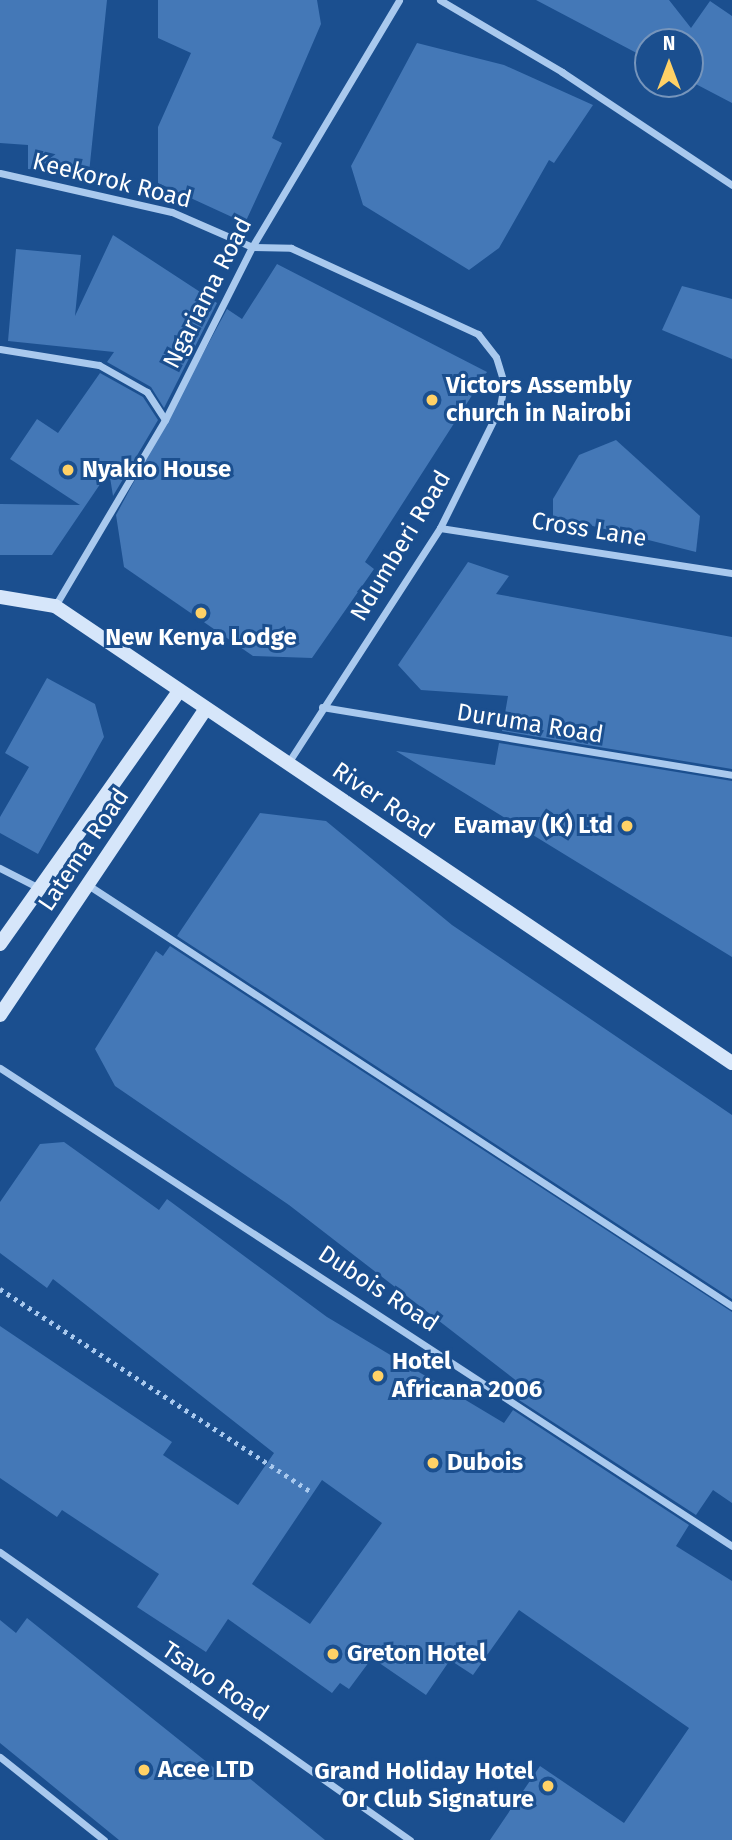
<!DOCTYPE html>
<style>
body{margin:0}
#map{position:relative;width:732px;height:1840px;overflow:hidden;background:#1b4f8f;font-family:"Fira Sans",sans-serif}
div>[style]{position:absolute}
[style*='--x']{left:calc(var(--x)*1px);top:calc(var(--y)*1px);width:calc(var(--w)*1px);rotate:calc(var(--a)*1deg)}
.building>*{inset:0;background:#4478b7}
.path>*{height:4.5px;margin-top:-2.25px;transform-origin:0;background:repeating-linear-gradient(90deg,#a9c9ee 0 3.5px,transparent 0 8.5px)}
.street>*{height:7px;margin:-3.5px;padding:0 3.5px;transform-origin:3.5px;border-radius:3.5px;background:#a9c9ee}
.secondary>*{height:14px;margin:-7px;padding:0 7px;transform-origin:7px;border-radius:7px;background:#d6e6fa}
.dots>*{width:19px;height:19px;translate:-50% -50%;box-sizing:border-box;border:4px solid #1b4f8f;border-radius:50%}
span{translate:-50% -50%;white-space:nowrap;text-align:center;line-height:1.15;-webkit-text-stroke:6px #1b4f8f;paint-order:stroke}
.street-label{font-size:24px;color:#fff}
.poi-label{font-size:24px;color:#fff;font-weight:700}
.left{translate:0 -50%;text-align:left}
.right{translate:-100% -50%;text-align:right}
.north{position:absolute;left:634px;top:28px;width:70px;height:70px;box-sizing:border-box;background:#1b4f8f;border:2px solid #7695bc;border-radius:50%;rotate:0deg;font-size:19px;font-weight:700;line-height:28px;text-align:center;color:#fff}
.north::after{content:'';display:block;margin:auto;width:24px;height:32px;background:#ffd166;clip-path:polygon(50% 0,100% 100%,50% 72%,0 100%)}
</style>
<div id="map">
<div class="building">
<i style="clip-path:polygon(0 0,107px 0,89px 173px,28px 169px,28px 145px,0 143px)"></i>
<i style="clip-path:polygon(158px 0,317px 0,321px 24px,272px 138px,282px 143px,245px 223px,158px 183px,158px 127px,191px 53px,158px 38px)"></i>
<i style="clip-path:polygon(536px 0,669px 0,691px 28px,710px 1px,732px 16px,732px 103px,690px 81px,690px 42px,648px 42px,648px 59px)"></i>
<i style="clip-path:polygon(417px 43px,504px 65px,593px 105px,554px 163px,549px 160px,499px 248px,469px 270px,363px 205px,351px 166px)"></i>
<i style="clip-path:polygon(113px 235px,217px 303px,164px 408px,151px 387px,107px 362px,114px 352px,8px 341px,16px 249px,81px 255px,75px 316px)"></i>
<i style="clip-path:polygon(277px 264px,487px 372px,365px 562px,374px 569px,312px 658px,253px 656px,124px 567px,116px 515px,227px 309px,242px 319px)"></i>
<i style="clip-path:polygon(682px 286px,732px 299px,732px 359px,662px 330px)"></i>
<i style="clip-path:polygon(100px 373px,143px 397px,158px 420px,113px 496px,109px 471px,52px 555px,0 555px,0 504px,80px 505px,10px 459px,37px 419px,58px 433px)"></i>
<i style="clip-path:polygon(616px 440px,700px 516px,696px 552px,553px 516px,553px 499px,579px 455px)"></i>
<i style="clip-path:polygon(468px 562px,509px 576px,496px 594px,732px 637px,732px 769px,502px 731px,508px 696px,421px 690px,398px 665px)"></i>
<i style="clip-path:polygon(47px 678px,95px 704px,104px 737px,38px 854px,0 833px,0 817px,29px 767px,5px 753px)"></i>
<i style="clip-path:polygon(499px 743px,732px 781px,732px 957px,396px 751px,495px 765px)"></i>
<i style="clip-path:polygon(260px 813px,326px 821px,452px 925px,732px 1115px,732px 1299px,177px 936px)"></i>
<i style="clip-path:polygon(170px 946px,732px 1312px,732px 1503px,713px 1490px,696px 1515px,519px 1400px,527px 1389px,289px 1205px,115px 1086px,95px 1049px,156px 951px,163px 956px)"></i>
<i style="clip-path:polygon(evenodd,64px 1142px,159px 1210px,167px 1199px,327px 1317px,504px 1423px,513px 1410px,689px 1525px,676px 1546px,732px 1581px,732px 1840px,490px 1840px,540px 1766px,624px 1823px,689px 1728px,519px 1610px,473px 1675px,450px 1660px,426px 1695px,372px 1658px,349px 1689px,340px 1683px,332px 1693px,228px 1619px,206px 1652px,137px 1607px,159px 1574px,62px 1510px,57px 1517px,0 1478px,0 1326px,172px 1442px,163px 1455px,238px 1505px,274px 1453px,53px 1279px,47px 1288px,0 1253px,0 1202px,40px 1144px,64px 1142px,322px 1480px,382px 1523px,310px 1624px,252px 1584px,322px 1480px)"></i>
<i style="clip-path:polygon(27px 1618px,223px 1775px,232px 1764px,325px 1840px,119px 1840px,0 1743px,0 1620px,16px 1633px)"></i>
</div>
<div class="path">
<i style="--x:0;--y:1289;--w:370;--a:33.1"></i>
</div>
<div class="street">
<i style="--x:440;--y:0;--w:142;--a:30.5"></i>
<i style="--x:562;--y:72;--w:204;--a:33.6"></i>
<i style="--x:0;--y:173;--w:176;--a:12.8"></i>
<i style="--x:172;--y:212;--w:87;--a:23.6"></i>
<i style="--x:252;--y:247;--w:39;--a:1"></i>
<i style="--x:291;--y:248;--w:206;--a:24.7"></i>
<i style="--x:478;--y:334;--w:29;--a:52"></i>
<i style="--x:496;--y:357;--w:28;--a:73"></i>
<i style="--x:504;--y:384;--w:23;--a:100"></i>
<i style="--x:500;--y:407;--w:135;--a:116.4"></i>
<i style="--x:440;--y:528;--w:280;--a:122.9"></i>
<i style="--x:0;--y:349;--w:100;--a:9.2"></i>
<i style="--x:99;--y:365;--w:55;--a:29.4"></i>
<i style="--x:147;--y:392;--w:33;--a:57"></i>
<i style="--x:440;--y:528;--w:295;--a:8.8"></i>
<i style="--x:55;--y:606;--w:216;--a:-59.4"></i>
<i style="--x:165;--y:420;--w:194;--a:-63.3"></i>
<i style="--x:252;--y:247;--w:287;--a:-59.2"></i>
<i style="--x:322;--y:707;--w:416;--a:9.4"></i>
<i style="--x:0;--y:868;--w:42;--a:27.2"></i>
<i style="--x:88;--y:885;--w:769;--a:33.17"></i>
<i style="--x:0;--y:1068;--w:874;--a:33.14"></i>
<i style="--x:0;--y:1552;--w:501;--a:35.09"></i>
<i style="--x:0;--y:1757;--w:133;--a:38.6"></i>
</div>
<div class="secondary">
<i style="--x:0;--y:597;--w:56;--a:9.3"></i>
<i style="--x:55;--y:606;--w:817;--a:34.02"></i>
<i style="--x:0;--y:944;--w:310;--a:-54.7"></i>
<i style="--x:0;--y:1015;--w:367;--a:-56.1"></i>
</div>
<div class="dots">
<i style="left:432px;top:400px;background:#ffd166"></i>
<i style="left:68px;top:470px;background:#ffd166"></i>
<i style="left:201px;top:613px;background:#ffd166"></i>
<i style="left:627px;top:826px;background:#ffd166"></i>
<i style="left:378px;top:1376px;background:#ffd166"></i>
<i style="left:433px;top:1463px;background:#ffd166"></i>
<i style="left:333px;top:1654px;background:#ffd166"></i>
<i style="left:144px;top:1770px;background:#ffd166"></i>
<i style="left:548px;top:1786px;background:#ffd166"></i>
</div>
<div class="street-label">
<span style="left:112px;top:181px;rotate:14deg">Keekorok Road</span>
<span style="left:208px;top:293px;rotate:-63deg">Ngariama Road</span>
<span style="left:589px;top:530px;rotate:9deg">Cross Lane</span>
<span style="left:401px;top:546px;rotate:-59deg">Ndumberi Road</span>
<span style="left:530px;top:724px;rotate:9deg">Duruma Road</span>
<span style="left:383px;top:801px;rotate:34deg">River Road</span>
<span style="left:84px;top:850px;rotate:-56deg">Latema Road</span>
<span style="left:378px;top:1289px;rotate:33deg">Dubois Road</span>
<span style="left:215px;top:1682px;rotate:34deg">Tsavo Road</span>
</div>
<div class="poi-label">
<span class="left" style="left:446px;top:400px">Victors Assembly<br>church in Nairobi</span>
<span class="left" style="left:82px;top:470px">Nyakio House</span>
<span style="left:201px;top:638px">New Kenya Lodge</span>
<span class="right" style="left:613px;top:826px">Evamay (K) Ltd</span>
<span class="left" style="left:392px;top:1376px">Hotel<br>Africana 2006</span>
<span class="left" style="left:447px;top:1463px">Dubois</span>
<span class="left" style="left:347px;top:1654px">Greton Hotel</span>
<span class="left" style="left:158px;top:1770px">Acee LTD</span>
<span class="right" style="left:534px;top:1786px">Grand Holiday Hotel<br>Or Club Signature</span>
</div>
<div class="north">N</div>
</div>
